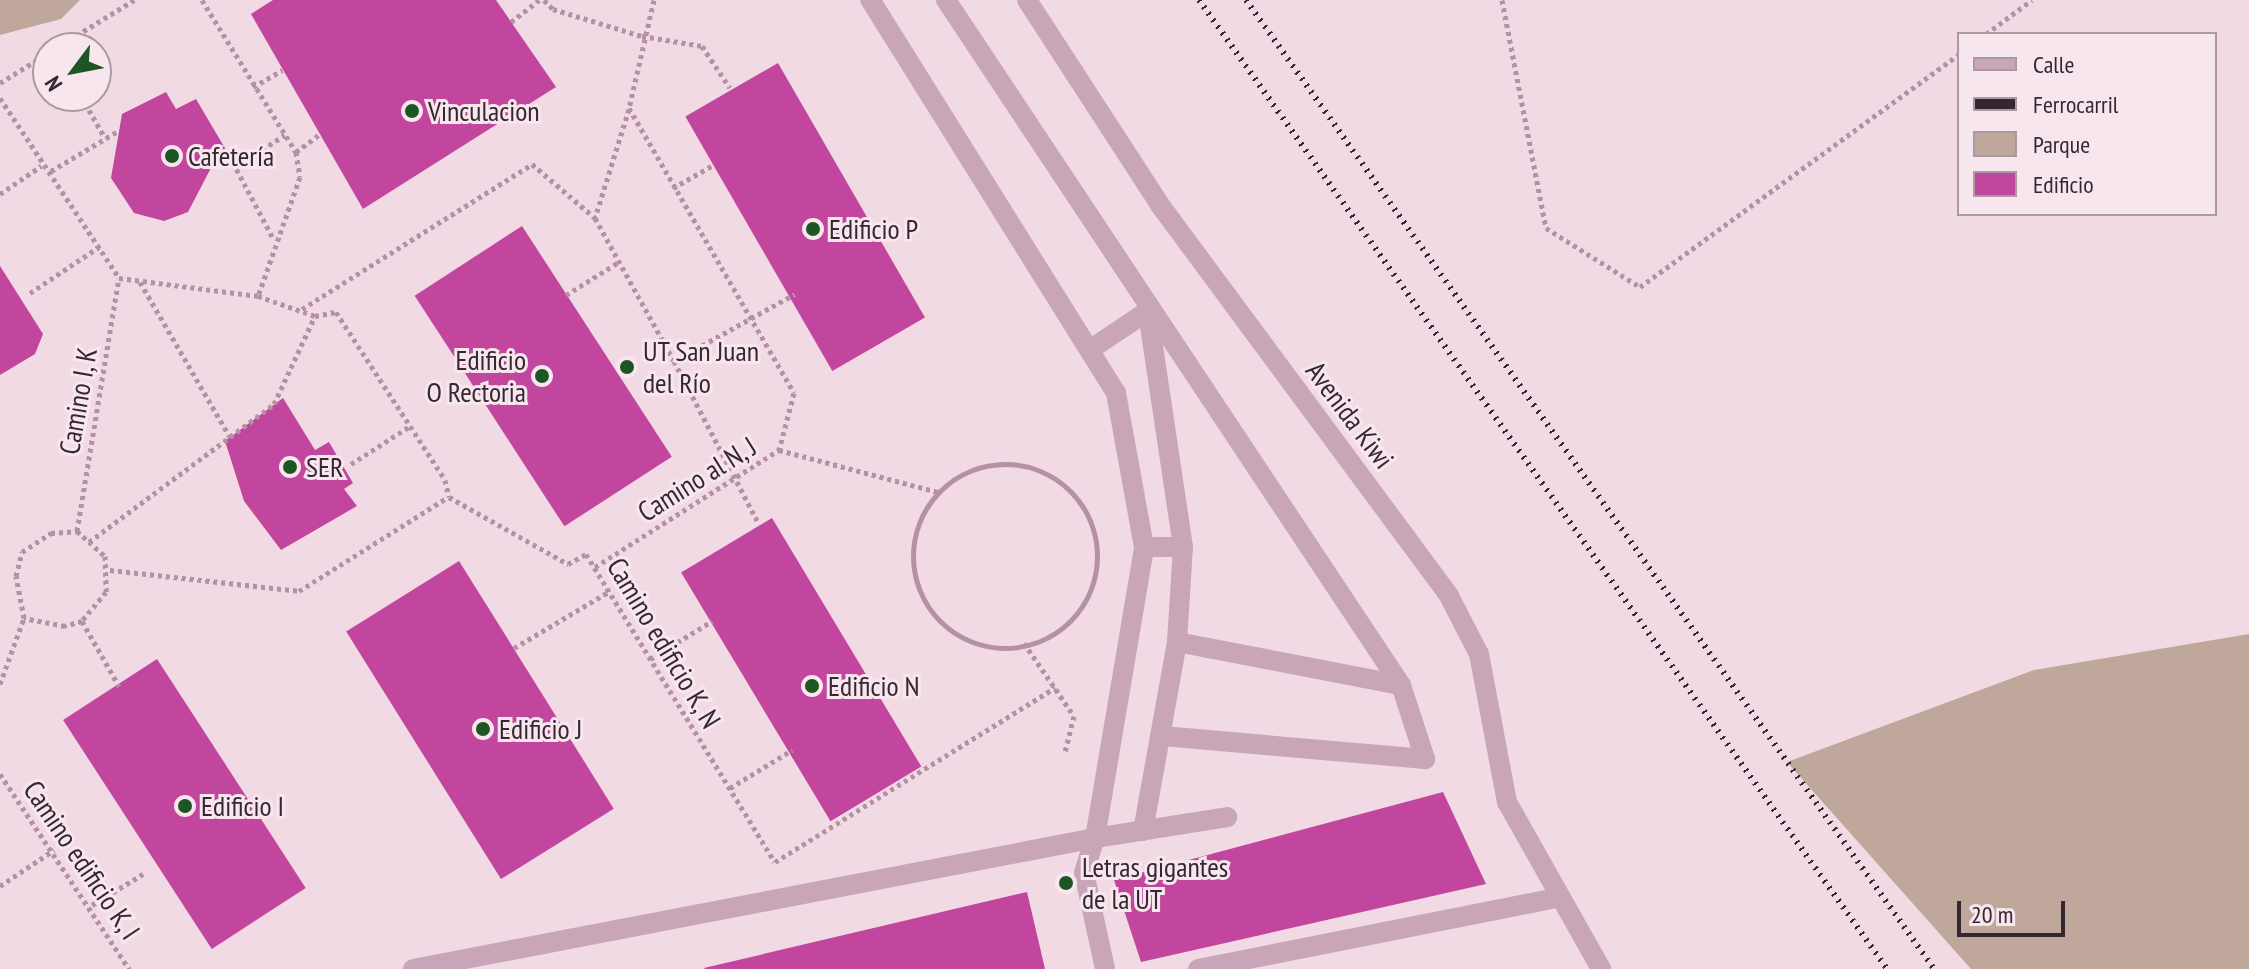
<!DOCTYPE html>
<meta charset="utf-8">
<style>
body{margin:0}
#map{position:relative;width:2249px;height:969px;overflow:hidden;background:#f1dae4;font-family:"PT Sans Narrow",sans-serif}
div>[style]{position:absolute}
[style*='--x']{left:calc(var(--x)*1px);top:calc(var(--y)*1px);width:calc(var(--w)*1px);rotate:calc(var(--a)*1deg)}
.green>*{inset:0;background:#bfa89b}
.building>*{inset:0;background:#c2469e;transform-origin:0 0}
.path>*{height:5px;margin-top:-2.5px;transform-origin:0;background:repeating-linear-gradient(90deg,#b491a3 0 4px,transparent 0 8px)}
.path>.ring{margin:-2.5px;padding:0;box-sizing:content-box;background:none;border:5px solid #b491a3;border-radius:50%}
.lane>*{height:20px;margin:-10px;padding:0 10px;transform-origin:10px;border-radius:10px;background:#c8a6b7}
.street>*{height:20px;margin:-10px;padding:0 10px;transform-origin:10px;border-radius:10px;background:#c8a6b7}
.rail>*{height:6px;margin-top:-3px;transform-origin:0;background:repeating-linear-gradient(90deg,#352730 0 2px,transparent 0 8px)}
.dots>*{width:22px;height:22px;translate:-50% -50%;box-sizing:border-box;border:4px solid #f8e6ee;border-radius:50%}
span{translate:-50% -50%;white-space:nowrap;text-align:center;line-height:1.15;-webkit-text-stroke:6px #f8e6ee;paint-order:stroke}
.poi-label{font-size:28px;color:#352730}
.left{translate:0 -50%;text-align:left}
.right{translate:-100% -50%;text-align:right}
.street-label{font-size:28px;color:#352730}
.legend{position:absolute;left:1957px;top:32px;width:260px;height:184px;box-sizing:border-box;background:#f8e6ee;border:2px solid #aa9aa2;margin:0;padding:10px 14px;list-style:none;font-size:24px;color:#352730}
.legend li{display:flex;align-items:center;gap:16px;height:40px}
.legend b{width:40px;border:2px solid #aa9aa2}
.north{position:absolute;left:32px;top:32px;width:80px;height:80px;box-sizing:border-box;background:#f8e6ee;border:2px solid #aa9aa2;border-radius:50%;rotate:238deg;font-size:22px;font-weight:700;line-height:32px;text-align:center;color:#352730}
.north::after{content:'';display:block;margin:auto;width:28px;height:36px;background:#1e5524;clip-path:polygon(50% 0,100% 100%,50% 72%,0 100%)}
.scale{position:absolute;left:1957px;top:901px;width:108px;height:36px;box-sizing:border-box;border:4px solid #352730;border-top:0;padding-left:10px;font-size:24px;line-height:28px;white-space:nowrap;color:#352730;-webkit-text-stroke:6px #f8e6ee;paint-order:stroke}
</style>
<div id="map">
<div class="green">
<i style="clip-path:polygon(0 0,80px 0,61px 19px,0 35px)"></i>
<i style="clip-path:polygon(2249px 634px,2249px 969px,1971px 969px,1787px 762px,2034px 670px)"></i>
</div>
<div class="building">
<i style="clip-path:polygon(273px 0,496px 0,556px 87px,363px 209px,251px 14px)"></i>
<i style="left:778px;top:63px;width:294px;height:107px;rotate:60deg"></i>
<i style="clip-path:polygon(166px 92px,176px 109px,196px 99px,229px 155px,212px 166px,188px 212px,164px 221px,134px 213px,111px 178px,122px 114px)"></i>
<i style="left:522px;top:226px;width:275px;height:128px;rotate:57deg"></i>
<i style="clip-path:polygon(0 266px,43px 334px,35px 354px,0 375px)"></i>
<i style="clip-path:polygon(283px 398px,315px 450px,329px 442px,353px 483px,344px 489px,357px 506px,281px 550px,244px 501px,225px 441px)"></i>
<i style="left:772px;top:518px;width:290px;height:106px;rotate:59deg"></i>
<i style="left:459px;top:561px;width:292px;height:133px;rotate:58deg"></i>
<i style="left:157px;top:659px;width:273px;height:112px;rotate:57deg"></i>
<i style="clip-path:polygon(1443px 792px,1486px 884px,1141px 962px,1114px 880px)"></i>
<i style="clip-path:polygon(1027px 892px,1045px 969px,705px 969px,704px 968px)"></i>
</div>
<div class="path">
<i style="--x:202;--y:0;--w:179;--a:58.3"></i>
<i style="--x:296;--y:152;--w:25;--a:81"></i>
<i style="--x:300;--y:177;--w:126;--a:109.4"></i>
<i style="--x:544;--y:0;--w:13;--a:45"></i>
<i style="--x:553;--y:9;--w:93;--a:16.9"></i>
<i style="--x:642;--y:36;--w:61;--a:9.5"></i>
<i style="--x:702;--y:46;--w:50;--a:56.3"></i>
<i style="--x:654;--y:0;--w:111;--a:103"></i>
<i style="--x:629;--y:108;--w:329;--a:59.9"></i>
<i style="--x:794;--y:393;--w:59;--a:104.7"></i>
<i style="--x:779;--y:450;--w:164;--a:14.8"></i>
<i style="--x:1502;--y:0;--w:232;--a:79.1"></i>
<i style="--x:1546;--y:228;--w:111;--a:32.1"></i>
<i style="--x:1640;--y:287;--w:395;--a:-36.1"></i>
<i style="--x:511;--y:22;--w:36;--a:-38"></i>
<i style="--x:1986;--y:34;--w:57;--a:-36.5"></i>
<i style="--x:56;--y:48;--w:92;--a:-31.6"></i>
<i style="--x:0;--y:83;--w:57;--a:-32"></i>
<i style="--x:253;--y:87;--w:34;--a:-30"></i>
<i style="--x:81;--y:96;--w:48;--a:60.3"></i>
<i style="--x:0;--y:98;--w:216;--a:56.5"></i>
<i style="--x:629;--y:109;--w:114;--a:107.3"></i>
<i style="--x:595;--y:218;--w:163;--a:61.1"></i>
<i style="--x:674;--y:361;--w:138;--a:-29"></i>
<i style="--x:296;--y:152;--w:30;--a:-37"></i>
<i style="--x:229;--y:155;--w:96;--a:62.1"></i>
<i style="--x:235;--y:167;--w:59;--a:-32.6"></i>
<i style="--x:51;--y:171;--w:78;--a:-30.8"></i>
<i style="--x:673;--y:188;--w:48;--a:-29.7"></i>
<i style="--x:0;--y:194;--w:50;--a:-34.3"></i>
<i style="--x:119;--y:278;--w:140;--a:7.4"></i>
<i style="--x:258;--y:296;--w:60;--a:19.3"></i>
<i style="--x:315;--y:316;--w:21;--a:-11"></i>
<i style="--x:336;--y:312;--w:200;--a:57"></i>
<i style="--x:445;--y:480;--w:17;--a:77"></i>
<i style="--x:449;--y:497;--w:137;--a:29.4"></i>
<i style="--x:568;--y:564;--w:21;--a:-29"></i>
<i style="--x:586;--y:554;--w:361;--a:58.5"></i>
<i style="--x:775;--y:862;--w:330;--a:-31.9"></i>
<i style="--x:140;--y:282;--w:179;--a:59.9"></i>
<i style="--x:30;--y:293;--w:83;--a:-33.7"></i>
<i style="--x:566;--y:295;--w:62;--a:-31.9"></i>
<i style="--x:302;--y:309;--w:272;--a:-32.2"></i>
<i style="--x:532;--y:164;--w:83;--a:40.6"></i>
<i style="--x:674;--y:361;--w:184;--a:62.5"></i>
<i style="--x:351;--y:464;--w:72;--a:-32.6"></i>
<i class="ring" style="left:913px;top:464px;width:179px;height:179px"></i>
<i style="--x:77;--y:531;--w:38;--a:42"></i>
<i style="--x:105;--y:556;--w:36;--a:88"></i>
<i style="--x:106;--y:592;--w:38;--a:130"></i>
<i style="--x:82;--y:621;--w:18;--a:164"></i>
<i style="--x:65;--y:626;--w:42;--a:-169"></i>
<i style="--x:24;--y:618;--w:43;--a:-100.8"></i>
<i style="--x:16;--y:576;--w:25;--a:-76"></i>
<i style="--x:22;--y:552;--w:35;--a:-33"></i>
<i style="--x:51;--y:533;--w:26;--a:-4"></i>
<i style="--x:77;--y:531;--w:256;--a:-80.6"></i>
<i style="--x:89;--y:542;--w:231;--a:-36.7"></i>
<i style="--x:274;--y:404;--w:97;--a:-65"></i>
<i style="--x:595;--y:567;--w:218;--a:-32.5"></i>
<i style="--x:110;--y:570;--w:190;--a:6.3"></i>
<i style="--x:299;--y:591;--w:176;--a:-32.2"></i>
<i style="--x:82;--y:621;--w:75;--a:60.4"></i>
<i style="--x:1024;--y:643;--w:88;--a:55.6"></i>
<i style="--x:1074;--y:716;--w:37;--a:104"></i>
<i style="--x:514;--y:648;--w:112;--a:-30.7"></i>
<i style="--x:650;--y:659;--w:73;--a:-31.5"></i>
<i style="--x:0;--y:684;--w:70;--a:-70"></i>
<i style="--x:0;--y:774;--w:234;--a:56.5"></i>
<i style="--x:730;--y:788;--w:73;--a:-31.5"></i>
<i style="--x:0;--y:886;--w:65;--a:-33.7"></i>
<i style="--x:92;--y:905;--w:60;--a:-31.3"></i>
</div>
<div class="lane">
<i style="--x:946;--y:0;--w:822;--a:56.41"></i>
<i style="--x:1401;--y:685;--w:78;--a:72"></i>
<i style="--x:1425;--y:759;--w:266;--a:-175"></i>
<i style="--x:1094;--y:347;--w:65;--a:-33.7"></i>
<i style="--x:1144;--y:547;--w:39;--a:0"></i>
<i style="--x:1177;--y:642;--w:228;--a:10.9"></i>
<i style="--x:1143;--y:831;--w:192;--a:-79.8"></i>
<i style="--x:1177;--y:642;--w:95;--a:-86.4"></i>
<i style="--x:1183;--y:547;--w:231;--a:-98.5"></i>
<i style="--x:413;--y:969;--w:694;--a:-10.87"></i>
<i style="--x:1095;--y:838;--w:295;--a:-80.4"></i>
<i style="--x:1144;--y:547;--w:157;--a:-100.3"></i>
<i style="--x:1116;--y:393;--w:464;--a:-122"></i>
</div>
<div class="street">
<i style="--x:1027;--y:0;--w:244;--a:57"></i>
<i style="--x:1160;--y:205;--w:486;--a:53.5"></i>
<i style="--x:1449;--y:596;--w:65;--a:62.7"></i>
<i style="--x:1479;--y:654;--w:151;--a:79.3"></i>
<i style="--x:1507;--y:802;--w:192;--a:60.6"></i>
<i style="--x:1105;--y:969;--w:98;--a:-102.3"></i>
<i style="--x:1084;--y:873;--w:37;--a:-73"></i>
<i style="--x:1095;--y:838;--w:134;--a:-9"></i>
<i style="--x:1198;--y:969;--w:364;--a:-11.2"></i>
</div>
<div class="rail">
<i style="--x:1199;--y:0;--w:1188;--a:54.62"></i>
<i style="--x:1246;--y:0;--w:1188;--a:54.62"></i>
</div>
<div class="dots">
<i style="left:412px;top:111px;background:#1e5524"></i>
<i style="left:172px;top:156px;background:#1e5524"></i>
<i style="left:813px;top:229px;background:#1e5524"></i>
<i style="left:627px;top:367px;background:#1e5524"></i>
<i style="left:542px;top:376px;background:#1e5524"></i>
<i style="left:290px;top:467px;background:#1e5524"></i>
<i style="left:812px;top:686px;background:#1e5524"></i>
<i style="left:483px;top:729px;background:#1e5524"></i>
<i style="left:185px;top:806px;background:#1e5524"></i>
<i style="left:1066px;top:883px;background:#1e5524"></i>
</div>
<div class="poi-label">
<span class="left" style="left:428px;top:111px">Vinculacion</span>
<span class="left" style="left:188px;top:156px">Cafetería</span>
<span class="left" style="left:829px;top:229px">Edificio P</span>
<span class="left" style="left:643px;top:367px">UT San Juan<br>del Río</span>
<span class="right" style="left:526px;top:376px">Edificio<br>O Rectoria</span>
<span class="left" style="left:306px;top:467px">SER</span>
<span class="left" style="left:828px;top:686px">Edificio N</span>
<span class="left" style="left:499px;top:729px">Edificio J</span>
<span class="left" style="left:201px;top:806px">Edificio I</span>
<span class="left" style="left:1082px;top:883px">Letras gigantes<br>de la UT</span>
</div>
<div class="street-label">
<span style="left:78px;top:401px;rotate:-80deg">Camino I, K</span>
<span style="left:1350px;top:415px;rotate:53deg">Avenida Kiwi</span>
<span style="left:697px;top:479px;rotate:-32deg">Camino al N, J</span>
<span style="left:664px;top:643px;rotate:59deg">Camino edificio K, N</span>
<span style="left:82px;top:860px;rotate:56deg">Camino edificio K, I</span>
</div>
<ul class="legend">
<li><b style="height:10px;background:#c8a6b7"></b>Calle</li>
<li><b style="height:10px;background:#352730"></b>Ferrocarril</li>
<li><b style="height:22px;background:#bfa89b"></b>Parque</li>
<li><b style="height:22px;background:#c2469e"></b>Edificio</li>
</ul>
<div class="north">N</div>
<div class="scale">20 m</div>
</div>
